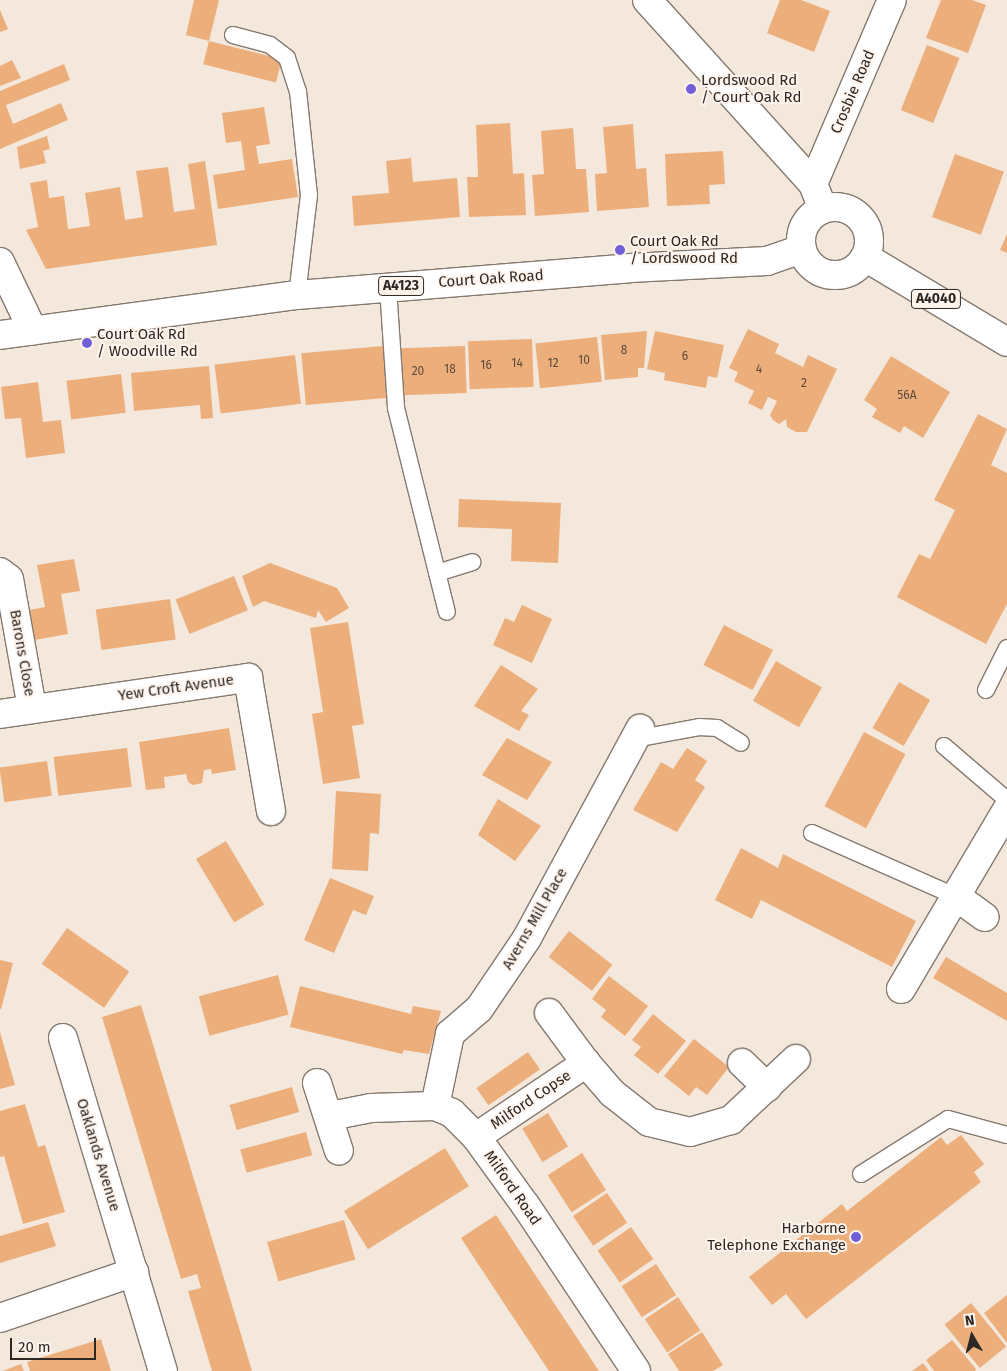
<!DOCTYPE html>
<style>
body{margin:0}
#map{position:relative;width:1007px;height:1371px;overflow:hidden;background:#f4e7dc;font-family:"Fira Sans",sans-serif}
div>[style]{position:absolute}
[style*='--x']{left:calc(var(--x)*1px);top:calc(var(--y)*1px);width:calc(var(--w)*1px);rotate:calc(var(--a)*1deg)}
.building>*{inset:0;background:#ecaf7b;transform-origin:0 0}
.roads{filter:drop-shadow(1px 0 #85796f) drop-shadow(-1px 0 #85796f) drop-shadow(0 1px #85796f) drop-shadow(0 -1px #85796f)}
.lane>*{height:16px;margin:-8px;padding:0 8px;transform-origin:8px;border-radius:8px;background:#fff}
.street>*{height:28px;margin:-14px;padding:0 14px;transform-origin:14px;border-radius:14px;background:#fff}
.primary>*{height:28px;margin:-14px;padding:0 14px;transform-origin:14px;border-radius:14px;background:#fff}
.primary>.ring{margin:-14px;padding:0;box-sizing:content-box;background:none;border:28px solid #fff;border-radius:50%}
.dots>*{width:14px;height:14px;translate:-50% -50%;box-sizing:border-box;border:2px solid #fff4ec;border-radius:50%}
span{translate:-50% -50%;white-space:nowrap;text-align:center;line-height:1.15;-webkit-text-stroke:4px #fff4ec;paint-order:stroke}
.number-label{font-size:12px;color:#5d4a3a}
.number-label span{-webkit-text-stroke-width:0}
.shield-label span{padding:1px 4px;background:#fff4ec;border:1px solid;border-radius:4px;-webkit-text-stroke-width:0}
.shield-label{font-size:14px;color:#2d2824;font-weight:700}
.poi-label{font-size:15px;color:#2d2824}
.left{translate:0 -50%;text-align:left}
.right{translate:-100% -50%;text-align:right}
.street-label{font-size:15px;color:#2d2824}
.north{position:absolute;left:947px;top:1311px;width:50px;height:50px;-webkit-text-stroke:4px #fff4ec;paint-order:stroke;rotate:352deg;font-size:14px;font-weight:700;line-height:20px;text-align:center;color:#2d2824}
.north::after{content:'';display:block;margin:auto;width:18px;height:22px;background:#2d2824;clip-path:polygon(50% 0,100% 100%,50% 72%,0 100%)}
.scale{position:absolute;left:10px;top:1338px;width:86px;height:22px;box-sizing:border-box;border:2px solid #2d2824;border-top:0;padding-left:6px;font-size:15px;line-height:18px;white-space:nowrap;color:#2d2824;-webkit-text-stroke:4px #fff4ec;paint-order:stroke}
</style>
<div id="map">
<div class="building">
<i style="clip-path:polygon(194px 0,219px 0,209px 41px,186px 35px)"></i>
<i style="clip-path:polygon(780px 0,801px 0,830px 11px,814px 52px,767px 33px)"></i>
<i style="clip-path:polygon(941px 0,972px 0,986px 5px,968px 53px,926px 38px)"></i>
<i style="clip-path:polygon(0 10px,8px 29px,0 32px)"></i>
<i style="left:209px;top:41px;width:75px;height:24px;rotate:14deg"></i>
<i style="left:927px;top:45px;width:35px;height:70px;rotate:22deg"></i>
<i style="clip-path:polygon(12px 60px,21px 78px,0 86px,0 66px)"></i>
<i style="clip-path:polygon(64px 64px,70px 80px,6px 105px,13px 124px,61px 103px,68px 120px,0 149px,0 91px)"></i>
<i style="clip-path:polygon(264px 107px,270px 144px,256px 146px,259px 164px,292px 159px,298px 197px,218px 209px,213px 175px,245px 170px,241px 141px,226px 143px,222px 113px)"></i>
<i style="clip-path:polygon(510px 123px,513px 174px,524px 173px,526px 215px,469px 217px,467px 177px,478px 177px,476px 125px)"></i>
<i style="clip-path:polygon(633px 124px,636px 169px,646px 168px,649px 207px,597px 211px,595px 174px,607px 173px,603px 127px)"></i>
<i style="clip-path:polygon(573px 128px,576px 169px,586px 169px,589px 212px,535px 216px,532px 175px,544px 174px,541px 131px)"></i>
<i style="clip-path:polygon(47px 136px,50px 149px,43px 151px,46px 163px,20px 169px,17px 147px)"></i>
<i style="clip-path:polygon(723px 151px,725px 184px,709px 185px,710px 204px,667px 206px,665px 154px)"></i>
<i style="left:955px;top:154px;width:52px;height:67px;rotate:20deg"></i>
<i style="clip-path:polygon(411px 158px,413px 182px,457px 178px,460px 217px,354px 226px,352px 196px,389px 193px,386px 161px)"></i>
<i style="clip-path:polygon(205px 161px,217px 245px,46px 269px,26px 230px,38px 227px,30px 183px,47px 180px,49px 198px,64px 196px,68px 229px,90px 226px,85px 193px,120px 187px,125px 220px,143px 217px,136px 171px,168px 167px,174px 212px,195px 209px,188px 164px)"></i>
<i style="clip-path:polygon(1007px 234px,1007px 253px,1000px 250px)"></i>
<i style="clip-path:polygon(748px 329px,779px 344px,775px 353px,803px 367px,808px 355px,837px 369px,807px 432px,796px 432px,787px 427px,786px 419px,779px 424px,773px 420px,770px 415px,777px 401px,768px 397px,762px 410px,748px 403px,754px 391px,734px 381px,738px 372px,729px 368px)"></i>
<i style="clip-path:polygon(647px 331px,644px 368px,638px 368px,638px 377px,605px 380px,601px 335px)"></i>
<i style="clip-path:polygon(655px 331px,724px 345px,717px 378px,708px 376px,706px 388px,664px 380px,665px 373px,647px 369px)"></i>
<i style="left:597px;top:337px;width:45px;height:62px;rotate:84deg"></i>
<i style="left:532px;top:339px;width:48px;height:64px;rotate:88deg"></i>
<i style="left:383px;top:346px;width:52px;height:82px;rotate:85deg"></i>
<i style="left:465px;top:346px;width:47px;height:64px;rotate:88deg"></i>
<i style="left:295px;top:355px;width:49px;height:81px;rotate:83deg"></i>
<i style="clip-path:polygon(891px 356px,950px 392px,923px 438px,904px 426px,900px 433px,872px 417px,877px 409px,864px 400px)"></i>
<i style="clip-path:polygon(209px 366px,213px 418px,201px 419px,200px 405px,134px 411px,131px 373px)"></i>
<i style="left:121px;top:374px;width:39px;height:55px;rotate:83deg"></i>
<i style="clip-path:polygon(38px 382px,43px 422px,61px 420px,65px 453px,26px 458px,21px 418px,5px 419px,1px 387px)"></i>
<i style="clip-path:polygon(978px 414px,1007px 429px,991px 465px,1007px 473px,1007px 604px,986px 644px,897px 597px,919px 554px,930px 559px,955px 510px,934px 500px)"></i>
<i style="clip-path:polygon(459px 499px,561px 503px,558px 563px,511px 561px,512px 529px,458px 527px)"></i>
<i style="clip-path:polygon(74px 559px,80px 591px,61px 594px,68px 634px,29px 641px,24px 611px,45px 607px,37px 565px)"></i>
<i style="clip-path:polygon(270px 563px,337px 588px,349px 608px,326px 622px,318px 610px,316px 618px,264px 601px,253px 607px,242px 576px)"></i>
<i style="left:234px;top:576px;width:37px;height:63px;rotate:68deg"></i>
<i style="left:170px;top:599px;width:41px;height:75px;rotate:82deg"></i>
<i style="clip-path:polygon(522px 605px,552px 619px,532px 663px,493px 645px,505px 618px,514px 622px)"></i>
<i style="clip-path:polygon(348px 622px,364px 724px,352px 726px,360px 778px,323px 784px,312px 714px,323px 712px,310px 628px)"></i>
<i style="left:724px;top:625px;width:55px;height:45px;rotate:27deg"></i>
<i style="left:776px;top:661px;width:53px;height:46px;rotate:30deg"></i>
<i style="clip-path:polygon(501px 665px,538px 689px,521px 711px,529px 715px,519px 731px,474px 706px)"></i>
<i style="left:899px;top:682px;width:36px;height:53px;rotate:30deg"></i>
<i style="clip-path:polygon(229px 728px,236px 770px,212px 774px,211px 769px,204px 770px,202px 783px,193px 785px,188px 782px,186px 774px,164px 777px,165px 788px,146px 790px,139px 742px)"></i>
<i style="left:864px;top:732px;width:47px;height:84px;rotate:28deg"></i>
<i style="clip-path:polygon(507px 738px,552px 762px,527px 800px,482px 775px)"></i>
<i style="left:127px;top:748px;width:39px;height:74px;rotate:83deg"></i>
<i style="clip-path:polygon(687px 748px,707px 761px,695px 780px,705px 787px,677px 832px,633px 810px,661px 762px,673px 769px)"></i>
<i style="left:47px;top:761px;width:35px;height:48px;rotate:82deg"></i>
<i style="clip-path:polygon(336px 791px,381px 794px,379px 834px,370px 833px,368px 871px,332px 869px)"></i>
<i style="clip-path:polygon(498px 799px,541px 826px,515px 861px,478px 835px)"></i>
<i style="left:226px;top:841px;width:74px;height:35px;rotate:59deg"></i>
<i style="clip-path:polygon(741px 848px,778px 868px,783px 854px,916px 921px,892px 967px,761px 900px,752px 919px,715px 900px)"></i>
<i style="clip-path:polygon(330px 878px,374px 896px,366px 915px,353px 910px,334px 953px,304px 940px)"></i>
<i style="left:67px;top:928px;width:76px;height:44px;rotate:35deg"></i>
<i style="left:569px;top:931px;width:55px;height:33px;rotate:38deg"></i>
<i style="clip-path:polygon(946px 957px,1007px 993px,1007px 1021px,933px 978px)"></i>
<i style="clip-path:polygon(0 960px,13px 963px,1px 1009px,0 1009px)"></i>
<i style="left:278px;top:975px;width:41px;height:82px;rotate:75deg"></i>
<i style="clip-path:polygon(609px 976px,648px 1006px,625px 1036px,601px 1017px,606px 1010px,592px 999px)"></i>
<i style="clip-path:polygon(300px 986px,411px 1014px,413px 1006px,441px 1011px,429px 1054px,404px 1050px,402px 1054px,290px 1027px)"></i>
<i style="clip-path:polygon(141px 1005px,203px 1209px,252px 1371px,212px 1371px,188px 1291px,201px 1288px,197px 1274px,181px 1279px,102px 1017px)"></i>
<i style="clip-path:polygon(653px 1014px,686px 1041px,658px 1074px,634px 1055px,641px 1047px,632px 1040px)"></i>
<i style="clip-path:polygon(0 1032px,15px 1085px,0 1089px)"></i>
<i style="clip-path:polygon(694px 1039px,729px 1067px,707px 1095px,696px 1087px,689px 1096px,664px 1076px)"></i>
<i style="left:528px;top:1052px;width:21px;height:63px;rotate:55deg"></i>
<i style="left:292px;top:1087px;width:26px;height:65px;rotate:74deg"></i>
<i style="clip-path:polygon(25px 1104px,38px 1147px,45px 1145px,65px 1212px,23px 1224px,4px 1156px,0 1157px,0 1111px)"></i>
<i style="left:548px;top:1113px;width:39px;height:30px;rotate:59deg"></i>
<i style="left:306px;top:1132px;width:24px;height:68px;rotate:75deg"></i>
<i style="clip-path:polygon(961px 1135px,984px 1164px,974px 1172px,981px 1182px,806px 1319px,786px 1294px,772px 1305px,749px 1277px,842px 1204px,847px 1211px,941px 1137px,947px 1145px)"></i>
<i style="left:445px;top:1148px;width:45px;height:119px;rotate:58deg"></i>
<i style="left:582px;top:1153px;width:44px;height:41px;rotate:57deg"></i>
<i style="left:607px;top:1193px;width:36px;height:41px;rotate:56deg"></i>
<i style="clip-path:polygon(496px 1215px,544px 1288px,599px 1371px,549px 1371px,509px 1311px,461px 1238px)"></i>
<i style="left:344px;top:1220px;width:41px;height:80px;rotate:74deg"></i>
<i style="clip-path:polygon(48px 1222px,56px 1246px,0 1263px,0 1236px)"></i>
<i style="left:631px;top:1227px;width:39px;height:41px;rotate:55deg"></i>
<i style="left:656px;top:1264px;width:37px;height:41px;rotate:57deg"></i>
<i style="clip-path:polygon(1007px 1295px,1007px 1343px,984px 1313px)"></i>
<i style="left:678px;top:1297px;width:40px;height:40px;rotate:56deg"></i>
<i style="left:971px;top:1303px;width:56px;height:34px;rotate:51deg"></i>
<i style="clip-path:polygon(702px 1332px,723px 1365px,713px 1371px,679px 1371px,668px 1354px)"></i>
<i style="clip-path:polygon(101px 1339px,111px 1371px,30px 1371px,27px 1362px)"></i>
<i style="clip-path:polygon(952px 1340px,976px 1369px,975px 1371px,934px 1371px,926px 1360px)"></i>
<i style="clip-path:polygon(923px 1363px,929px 1371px,912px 1371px)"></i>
<i style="clip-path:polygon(21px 1364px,24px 1371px,3px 1371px)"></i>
</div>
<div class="roads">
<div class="lane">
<i style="--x:233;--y:35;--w:38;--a:15"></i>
<i style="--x:270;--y:45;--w:21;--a:37"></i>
<i style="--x:287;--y:58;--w:35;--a:72"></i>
<i style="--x:298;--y:91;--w:105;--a:84"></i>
<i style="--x:309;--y:195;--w:101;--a:96.8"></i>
<i style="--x:388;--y:287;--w:121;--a:86.2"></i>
<i style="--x:396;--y:408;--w:210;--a:76"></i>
<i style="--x:437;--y:573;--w:37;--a:-17"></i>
<i style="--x:986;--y:690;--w:47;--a:-63.4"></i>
<i style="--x:635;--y:739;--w:65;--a:-10.6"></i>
<i style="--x:699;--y:727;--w:18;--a:3"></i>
<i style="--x:717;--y:728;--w:28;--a:32"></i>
<i style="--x:944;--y:746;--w:83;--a:40.6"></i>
<i style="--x:812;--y:833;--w:158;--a:23.8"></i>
<i style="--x:861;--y:1174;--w:103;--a:-32.3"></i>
<i style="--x:948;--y:1119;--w:61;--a:15.2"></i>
</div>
<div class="street">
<i style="--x:813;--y:184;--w:200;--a:-66.8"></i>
<i style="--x:0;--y:262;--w:76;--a:64.4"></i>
<i style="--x:0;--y:572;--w:11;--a:38"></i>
<i style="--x:9;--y:579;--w:131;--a:79.9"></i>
<i style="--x:0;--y:714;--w:251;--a:-8.3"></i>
<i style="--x:248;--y:678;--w:135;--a:80.2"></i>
<i style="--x:957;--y:897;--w:34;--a:36"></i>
<i style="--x:901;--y:989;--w:208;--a:-59.4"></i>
<i style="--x:549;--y:1013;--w:62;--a:53.5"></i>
<i style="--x:63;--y:1038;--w:348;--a:73.3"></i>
<i style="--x:742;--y:1063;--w:35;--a:44"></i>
<i style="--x:317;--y:1083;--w:71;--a:72.1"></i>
<i style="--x:435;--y:1106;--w:74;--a:-78.2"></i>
<i style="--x:450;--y:1034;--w:38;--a:-41"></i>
<i style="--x:479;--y:1009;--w:86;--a:-55.9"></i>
<i style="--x:527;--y:938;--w:238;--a:-61.6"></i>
<i style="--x:330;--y:1116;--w:42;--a:-11"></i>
<i style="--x:371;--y:1108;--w:64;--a:-1.8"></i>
<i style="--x:435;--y:1106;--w:18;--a:22"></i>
<i style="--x:452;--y:1113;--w:34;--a:45"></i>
<i style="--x:476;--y:1137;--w:85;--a:54.1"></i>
<i style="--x:526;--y:1206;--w:198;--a:56.3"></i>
<i style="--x:476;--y:1137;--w:133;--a:-33.9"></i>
<i style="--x:586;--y:1063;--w:40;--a:49"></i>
<i style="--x:612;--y:1093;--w:47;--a:38.1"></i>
<i style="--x:649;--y:1122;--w:42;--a:13.7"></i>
<i style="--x:690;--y:1132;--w:43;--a:-16.3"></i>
<i style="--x:731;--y:1120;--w:89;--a:-43.2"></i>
<i style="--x:0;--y:1318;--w:142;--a:-18.9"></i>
</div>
<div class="primary">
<i style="--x:647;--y:0;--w:248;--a:47.9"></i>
<i style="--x:813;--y:184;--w:27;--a:68"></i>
<i class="ring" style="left:801px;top:207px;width:40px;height:40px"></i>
<i style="--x:865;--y:257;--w:165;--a:30.9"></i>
<i style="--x:0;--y:335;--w:300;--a:-7.7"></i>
<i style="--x:297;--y:295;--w:334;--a:-4.6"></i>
<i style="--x:630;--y:268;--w:137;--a:-2.9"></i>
<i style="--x:767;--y:261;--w:37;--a:-19"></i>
</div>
</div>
<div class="dots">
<i style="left:691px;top:89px;background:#715fd9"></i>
<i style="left:620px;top:250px;background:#715fd9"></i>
<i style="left:87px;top:343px;background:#715fd9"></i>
<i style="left:856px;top:1237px;background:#715fd9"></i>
</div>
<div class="number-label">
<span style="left:624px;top:351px">8</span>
<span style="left:685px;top:357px">6</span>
<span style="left:584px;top:361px">10</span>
<span style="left:517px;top:364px">14</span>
<span style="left:553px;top:364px">12</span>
<span style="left:486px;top:366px">16</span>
<span style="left:450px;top:370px">18</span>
<span style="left:759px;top:370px">4</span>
<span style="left:418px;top:372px">20</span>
<span style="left:804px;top:384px">2</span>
<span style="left:907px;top:396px">56A</span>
</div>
<div class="shield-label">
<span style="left:401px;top:286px">A4123</span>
<span style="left:936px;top:299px">A4040</span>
</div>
<div class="poi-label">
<span class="left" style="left:701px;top:89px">Lordswood Rd<br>/ Court Oak Rd</span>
<span class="left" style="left:630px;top:250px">Court Oak Rd<br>/ Lordswood Rd</span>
<span class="left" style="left:97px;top:343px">Court Oak Rd<br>/ Woodville Rd</span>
<span class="right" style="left:846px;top:1237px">Harborne<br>Telephone Exchange</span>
</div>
<div class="street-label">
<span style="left:853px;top:92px;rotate:-67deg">Crosbie Road</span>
<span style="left:491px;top:279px;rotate:-4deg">Court Oak Road</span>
<span style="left:22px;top:653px;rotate:80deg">Barons Close</span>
<span style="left:176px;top:688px;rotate:-8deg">Yew Croft Avenue</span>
<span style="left:535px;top:919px;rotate:-60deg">Averns Mill Place</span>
<span style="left:531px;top:1100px;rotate:-34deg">Milford Copse</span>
<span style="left:98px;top:1155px;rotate:73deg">Oaklands Avenue</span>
<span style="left:512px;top:1188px;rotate:55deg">Milford Road</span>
</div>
<div class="north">N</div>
<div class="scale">20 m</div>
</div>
